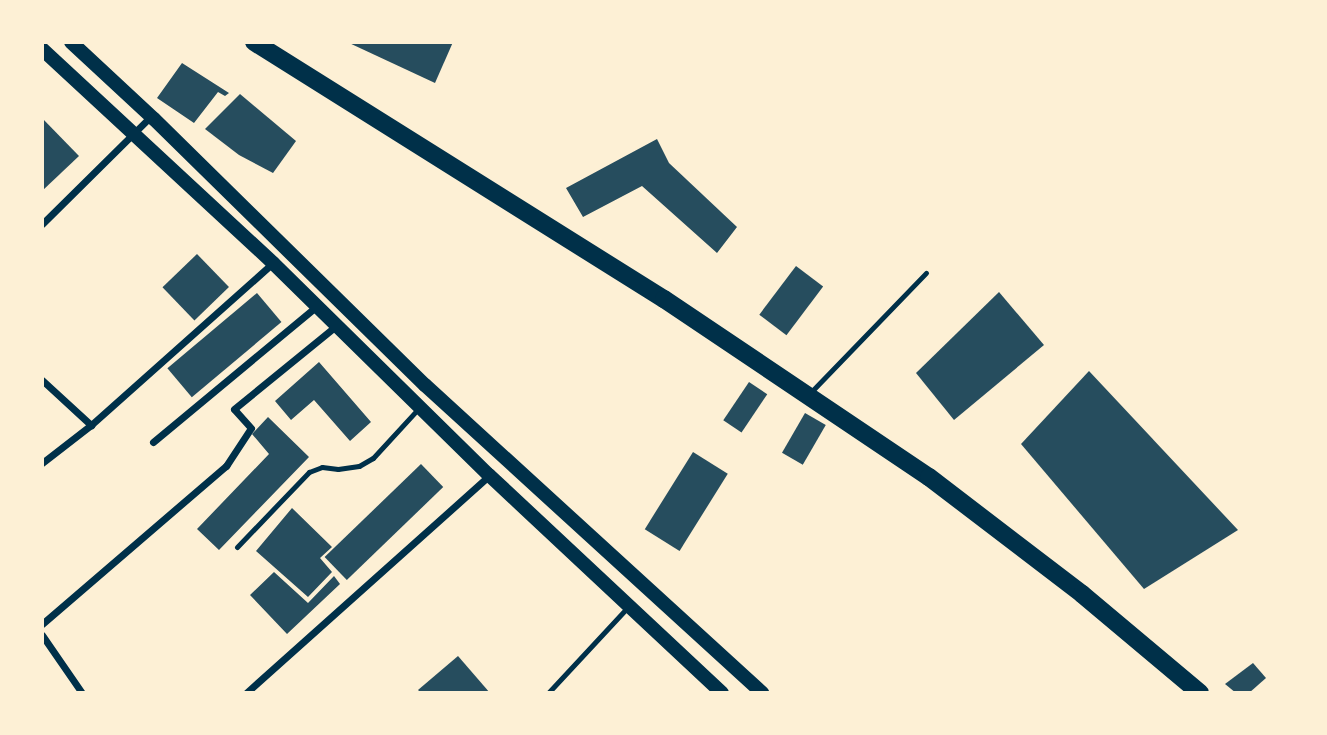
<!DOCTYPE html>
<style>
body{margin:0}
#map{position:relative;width:1327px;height:735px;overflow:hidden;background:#fdf0d5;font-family:Overpass,sans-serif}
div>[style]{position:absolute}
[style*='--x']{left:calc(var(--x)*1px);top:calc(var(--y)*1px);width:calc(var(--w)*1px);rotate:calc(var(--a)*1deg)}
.building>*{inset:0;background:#264d5e;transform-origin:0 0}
.service>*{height:5px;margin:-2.5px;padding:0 2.5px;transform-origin:2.5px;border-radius:2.5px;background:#003049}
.minor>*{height:7px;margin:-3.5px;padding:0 3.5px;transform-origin:3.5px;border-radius:3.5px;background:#003049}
.secondary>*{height:14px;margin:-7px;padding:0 7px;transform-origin:7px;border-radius:7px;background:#003049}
.primary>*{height:18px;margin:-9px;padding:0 9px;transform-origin:9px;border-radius:9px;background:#003049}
span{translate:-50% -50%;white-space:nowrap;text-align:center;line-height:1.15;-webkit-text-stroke:5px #fdf0d5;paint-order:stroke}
.frame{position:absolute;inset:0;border:44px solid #fdf0d5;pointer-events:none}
</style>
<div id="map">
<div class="building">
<i style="clip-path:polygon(347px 42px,453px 42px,435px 83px)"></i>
<i style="clip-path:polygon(182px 63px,229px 93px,225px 96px,218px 92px,194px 123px,157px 98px)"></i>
<i style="clip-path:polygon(240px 94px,296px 141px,273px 173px,239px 155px,205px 129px)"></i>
<i style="clip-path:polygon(42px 118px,79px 156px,42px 191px)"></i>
<i style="clip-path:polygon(657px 139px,669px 163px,737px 227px,717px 253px,642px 186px,583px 217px,566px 188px)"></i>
<i style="left:197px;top:254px;width:46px;height:48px;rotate:46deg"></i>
<i style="left:796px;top:266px;width:34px;height:61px;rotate:37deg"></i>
<i style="clip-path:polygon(999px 292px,1044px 345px,954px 420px,916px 373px)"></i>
<i style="left:257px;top:293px;width:38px;height:117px;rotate:50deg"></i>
<i style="clip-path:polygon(319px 362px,371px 422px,350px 441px,314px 400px,291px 420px,275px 401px)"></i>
<i style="clip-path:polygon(1089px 371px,1238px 530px,1144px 589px,1021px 444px)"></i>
<i style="left:749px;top:382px;width:22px;height:46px;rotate:34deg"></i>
<i style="left:805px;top:413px;width:24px;height:46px;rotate:30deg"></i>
<i style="clip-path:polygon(268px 417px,309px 457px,219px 550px,197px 529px,269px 454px,252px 434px)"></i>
<i style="left:693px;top:452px;width:41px;height:91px;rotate:32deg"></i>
<i style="left:421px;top:464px;width:32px;height:134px;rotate:46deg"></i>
<i style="clip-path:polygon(292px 508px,332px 547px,320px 558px,332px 572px,308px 597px,256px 551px)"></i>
<i style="clip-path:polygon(274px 572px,308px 603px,334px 576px,340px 584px,287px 634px,250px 595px)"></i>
<i style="clip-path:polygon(458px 656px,490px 693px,421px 693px,418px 690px)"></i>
<i style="clip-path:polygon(1253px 663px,1266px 678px,1249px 693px,1236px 693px,1225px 684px)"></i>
</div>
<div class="service">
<i style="--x:810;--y:393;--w:167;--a:-46"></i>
<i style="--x:237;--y:547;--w:104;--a:-46.2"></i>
<i style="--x:309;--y:472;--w:14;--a:-21"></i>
<i style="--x:322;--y:467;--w:16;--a:7"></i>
<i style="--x:338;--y:469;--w:21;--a:-8"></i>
<i style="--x:359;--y:466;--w:16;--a:-30"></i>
<i style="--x:373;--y:458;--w:67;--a:-47.4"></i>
<i style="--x:548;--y:693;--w:116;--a:-47.1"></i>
</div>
<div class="minor">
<i style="--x:42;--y:224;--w:153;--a:-44.7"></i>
<i style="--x:42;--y:380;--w:67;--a:42.6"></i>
<i style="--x:91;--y:425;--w:244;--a:-41.7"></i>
<i style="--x:153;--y:442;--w:213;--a:-39.7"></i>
<i style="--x:42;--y:463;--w:62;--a:-37.8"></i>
<i style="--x:42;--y:624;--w:243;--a:-40.7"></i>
<i style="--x:226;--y:466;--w:45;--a:-56.7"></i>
<i style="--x:251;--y:428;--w:25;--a:-132"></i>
<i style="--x:234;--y:409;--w:133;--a:-39.2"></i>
<i style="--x:42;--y:635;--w:70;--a:55.4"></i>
<i style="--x:246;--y:693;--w:326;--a:-41.8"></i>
</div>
<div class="secondary">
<i style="--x:71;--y:42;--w:113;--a:42.9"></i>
<i style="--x:154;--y:119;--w:380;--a:44.5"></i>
<i style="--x:425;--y:385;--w:457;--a:42.4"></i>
<i style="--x:42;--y:49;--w:315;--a:42.8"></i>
<i style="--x:273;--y:263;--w:303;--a:44.5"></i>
<i style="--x:489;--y:475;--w:319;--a:43.1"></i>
</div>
<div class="primary">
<i style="--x:254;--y:42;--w:484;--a:32.1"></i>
<i style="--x:664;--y:299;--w:319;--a:33.9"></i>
<i style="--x:929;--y:477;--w:193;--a:37.4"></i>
<i style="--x:1082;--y:594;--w:154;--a:40"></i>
</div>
<div class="frame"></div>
</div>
